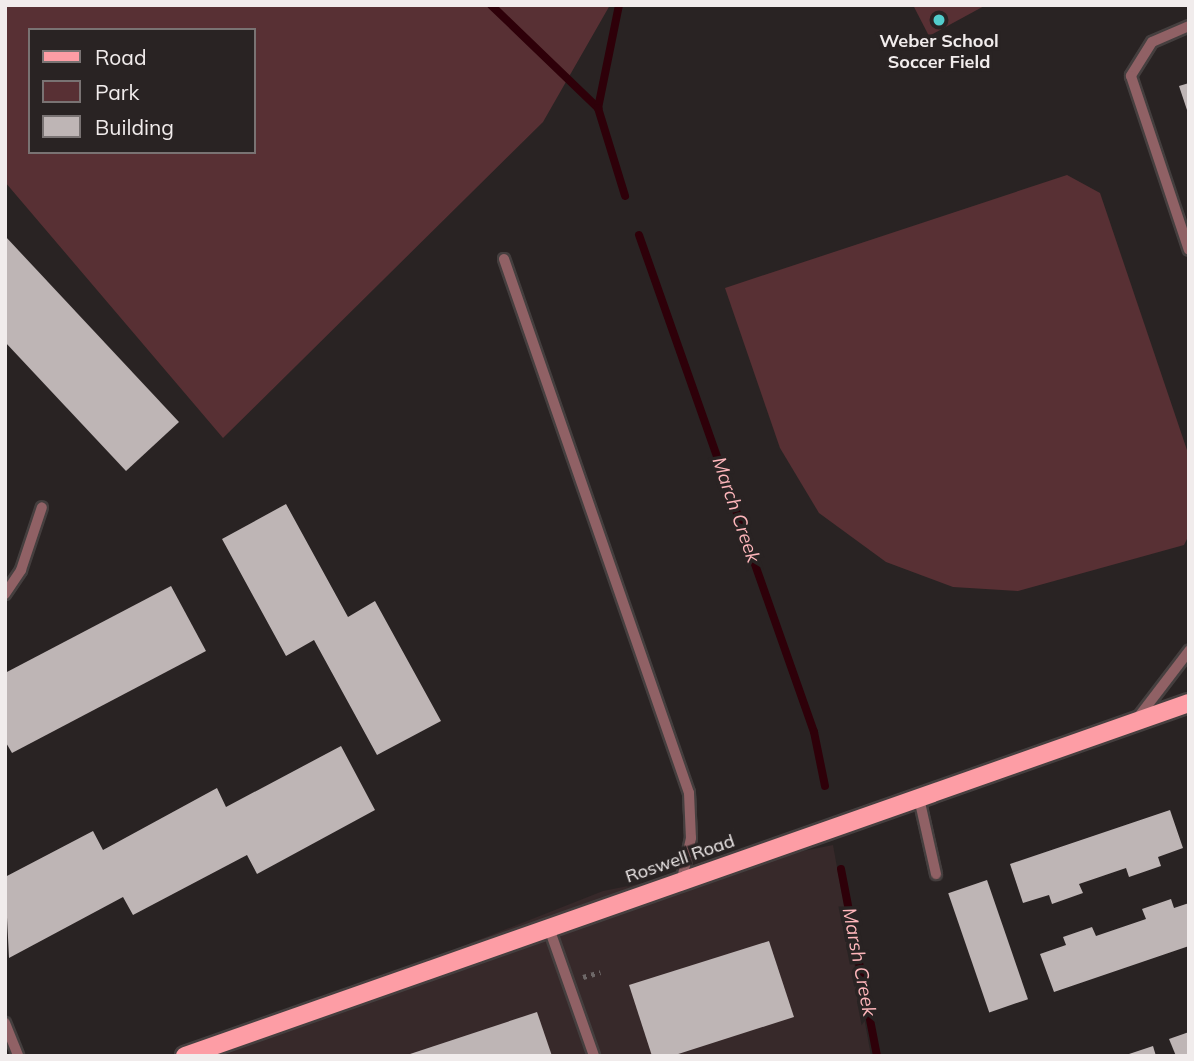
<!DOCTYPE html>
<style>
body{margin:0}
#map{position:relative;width:1194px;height:1061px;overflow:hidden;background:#292323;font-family:Mulish,sans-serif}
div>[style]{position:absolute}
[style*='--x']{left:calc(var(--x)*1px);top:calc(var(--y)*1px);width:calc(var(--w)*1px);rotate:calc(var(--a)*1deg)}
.built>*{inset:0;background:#37292a}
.green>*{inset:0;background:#583034}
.stream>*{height:8px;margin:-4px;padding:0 4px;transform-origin:4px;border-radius:4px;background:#2e0009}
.building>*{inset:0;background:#beb5b5;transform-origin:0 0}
.path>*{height:4.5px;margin-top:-2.25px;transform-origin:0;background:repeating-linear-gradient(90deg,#6d6767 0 3.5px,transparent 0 8.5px)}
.roads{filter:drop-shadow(2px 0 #453f3f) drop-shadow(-2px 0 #453f3f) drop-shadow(0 2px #453f3f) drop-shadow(0 -2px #453f3f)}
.lane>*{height:10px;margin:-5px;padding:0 5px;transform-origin:5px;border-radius:5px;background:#906165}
.primary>*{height:18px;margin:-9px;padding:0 9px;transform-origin:9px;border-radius:9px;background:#fd9da5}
.dots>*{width:19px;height:19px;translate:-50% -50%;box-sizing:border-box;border:4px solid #292323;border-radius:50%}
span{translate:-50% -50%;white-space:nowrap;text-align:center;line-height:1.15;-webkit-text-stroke:7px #292323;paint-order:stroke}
.poi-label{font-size:18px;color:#f1ecec;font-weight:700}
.street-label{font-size:18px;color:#f1ecec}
.water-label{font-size:19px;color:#feb6bb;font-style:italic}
.frame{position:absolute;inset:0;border:7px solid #f1ecec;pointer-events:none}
.legend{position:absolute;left:28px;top:28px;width:228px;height:126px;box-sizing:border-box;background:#292323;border:2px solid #797373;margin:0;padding:9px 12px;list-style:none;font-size:21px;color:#f1ecec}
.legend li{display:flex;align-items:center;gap:14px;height:35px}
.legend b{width:35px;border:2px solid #797373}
</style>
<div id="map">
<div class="built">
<i style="clip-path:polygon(833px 845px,871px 1056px,184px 1056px,603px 891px)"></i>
</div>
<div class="green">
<i style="clip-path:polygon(evenodd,5px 5px,610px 5px,543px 122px,223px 438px,5px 182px,5px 5px,30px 30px,254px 30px,254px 152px,30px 152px,30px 30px)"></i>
<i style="clip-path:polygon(913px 5px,986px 5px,929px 36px)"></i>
<i style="clip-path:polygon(1067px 175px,1100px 193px,1189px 456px,1189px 535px,1184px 545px,1018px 591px,953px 587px,886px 562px,819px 513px,780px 448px,725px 288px)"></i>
</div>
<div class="stream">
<i style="--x:491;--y:5;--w:149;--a:43.9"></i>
<i style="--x:619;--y:5;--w:105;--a:101.5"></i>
<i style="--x:598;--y:108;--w:92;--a:72.9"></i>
<i style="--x:639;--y:235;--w:527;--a:70.6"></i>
<i style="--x:814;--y:732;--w:55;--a:78.5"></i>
<i style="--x:841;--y:869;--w:190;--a:79.1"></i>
</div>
<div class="building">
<i style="clip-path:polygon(1189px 83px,1189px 113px,1188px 113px,1179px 86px)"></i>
<i style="clip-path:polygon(5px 236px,179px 422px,126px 471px,5px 342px)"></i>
<i style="clip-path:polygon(286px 504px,348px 617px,375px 601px,441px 721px,377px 755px,314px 640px,286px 656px,222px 539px)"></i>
<i style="clip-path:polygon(171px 586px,206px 651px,12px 753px,5px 741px,5px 673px)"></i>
<i style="clip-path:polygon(341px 746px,375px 810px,257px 874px,247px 855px,133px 915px,123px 897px,9px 958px,5px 877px,93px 831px,103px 850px,217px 788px,226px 807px)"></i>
<i style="clip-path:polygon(1170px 810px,1183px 848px,1158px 857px,1161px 866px,1129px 877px,1126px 868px,1079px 884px,1083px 893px,1052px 904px,1049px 895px,1023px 903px,1010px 864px)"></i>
<i style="left:987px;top:880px;width:126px;height:41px;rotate:71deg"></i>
<i style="clip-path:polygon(1171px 899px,1174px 908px,1189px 903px,1189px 946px,1054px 992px,1040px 954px,1066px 945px,1063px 937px,1092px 927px,1096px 936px,1146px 919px,1142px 909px)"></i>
<i style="clip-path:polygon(769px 941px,794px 1017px,672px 1056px,652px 1056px,629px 985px)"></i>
<i style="clip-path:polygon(537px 1012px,552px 1056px,407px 1056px,407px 1055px)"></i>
<i style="clip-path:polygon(1189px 1032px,1189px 1056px,1176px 1056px,1169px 1039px)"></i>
<i style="clip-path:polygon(1153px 1046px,1156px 1056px,1126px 1056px,1126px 1055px)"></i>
</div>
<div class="path">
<i style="--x:583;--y:977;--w:18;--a:-16"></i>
</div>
<div class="roads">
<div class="lane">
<i style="--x:1189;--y:26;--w:40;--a:156.6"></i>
<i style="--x:1152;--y:42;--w:40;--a:122"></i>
<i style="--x:1131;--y:76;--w:183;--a:71.6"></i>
<i style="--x:504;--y:259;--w:565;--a:70.89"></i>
<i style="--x:689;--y:793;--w:45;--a:87.5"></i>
<i style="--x:691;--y:838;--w:42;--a:102.4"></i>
<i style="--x:5;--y:594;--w:29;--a:-56"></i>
<i style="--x:21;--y:570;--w:66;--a:-71.6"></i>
<i style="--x:1140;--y:715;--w:81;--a:-52.6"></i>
<i style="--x:919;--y:798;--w:78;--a:77.4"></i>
<i style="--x:549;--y:928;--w:136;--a:70.6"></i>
<i style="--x:5;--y:1023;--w:35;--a:68"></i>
</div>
<div class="primary">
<i style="--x:185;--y:1056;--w:1064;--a:-19.37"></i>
</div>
</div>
<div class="dots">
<i style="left:939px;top:20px;background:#52cdcc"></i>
</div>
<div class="poi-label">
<span style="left:939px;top:52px">Weber School<br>Soccer Field</span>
</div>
<div class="street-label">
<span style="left:680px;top:859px;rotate:-19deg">Roswell Road</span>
</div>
<div class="water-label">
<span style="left:736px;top:510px;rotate:71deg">March Creek</span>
<span style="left:859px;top:962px;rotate:79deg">Marsh Creek</span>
</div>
<div class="frame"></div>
<ul class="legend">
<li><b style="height:9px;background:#fd9da5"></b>Road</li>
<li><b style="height:19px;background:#583034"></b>Park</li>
<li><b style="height:19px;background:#beb5b5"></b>Building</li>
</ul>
</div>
